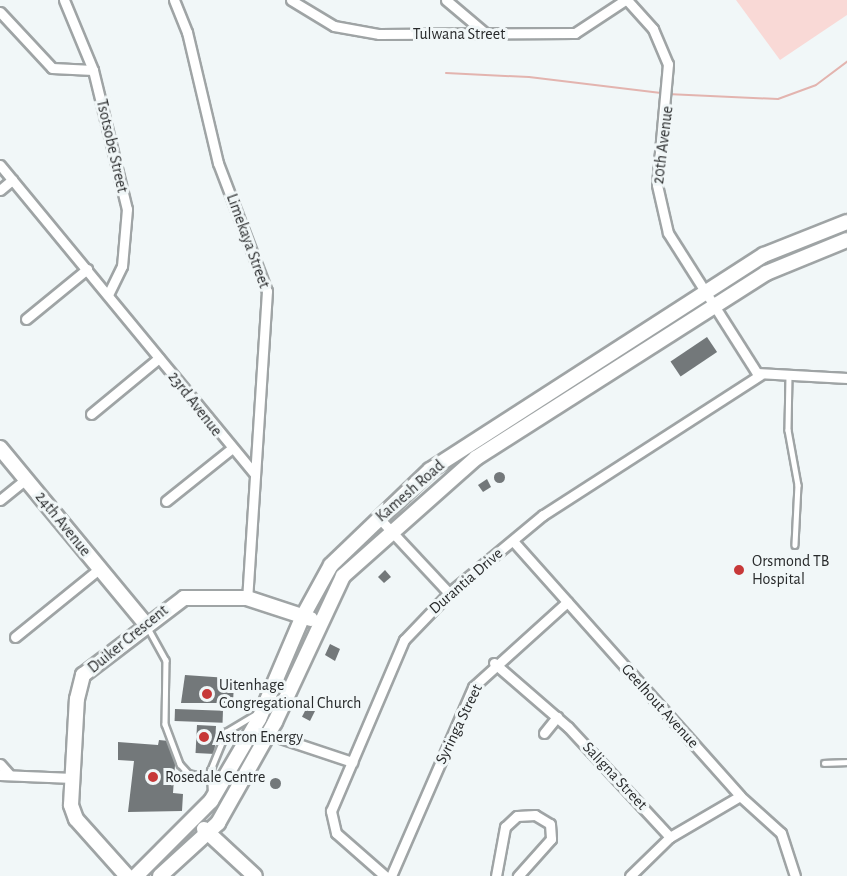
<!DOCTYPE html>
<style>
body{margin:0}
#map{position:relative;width:847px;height:876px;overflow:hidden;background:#f1f7f8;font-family:"Alegreya Sans",sans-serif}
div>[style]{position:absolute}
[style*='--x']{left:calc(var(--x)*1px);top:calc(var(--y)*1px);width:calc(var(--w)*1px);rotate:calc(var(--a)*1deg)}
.green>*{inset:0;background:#f9d9d6}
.stream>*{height:2px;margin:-1px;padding:0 1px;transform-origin:1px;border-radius:1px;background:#e3b4af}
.building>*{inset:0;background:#73787a;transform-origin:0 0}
.round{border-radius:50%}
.roads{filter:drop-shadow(2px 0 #9fa4a5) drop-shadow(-2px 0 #9fa4a5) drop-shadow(0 2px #9fa4a5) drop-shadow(0 -2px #9fa4a5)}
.lane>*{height:4.5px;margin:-2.25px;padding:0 2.25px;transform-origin:2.25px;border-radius:2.25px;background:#fff}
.street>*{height:9px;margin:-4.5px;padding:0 4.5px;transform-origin:4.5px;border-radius:4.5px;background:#fff}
.secondary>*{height:14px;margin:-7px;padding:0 7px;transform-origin:7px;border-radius:7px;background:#fff}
.dots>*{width:16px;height:16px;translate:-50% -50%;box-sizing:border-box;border:3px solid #f1f7f8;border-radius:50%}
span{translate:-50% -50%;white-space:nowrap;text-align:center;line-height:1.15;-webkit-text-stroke:6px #f1f7f8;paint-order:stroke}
.street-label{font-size:16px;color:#282a2b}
.poi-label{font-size:16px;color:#282a2b}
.left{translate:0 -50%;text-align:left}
</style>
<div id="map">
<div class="green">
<i style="clip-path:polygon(736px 0,847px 0,847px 15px,780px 60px)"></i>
</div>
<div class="stream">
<i style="--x:446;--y:73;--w:83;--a:2.8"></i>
<i style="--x:529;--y:77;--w:133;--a:6.9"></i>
<i style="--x:667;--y:94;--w:111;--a:2.6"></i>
<i style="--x:778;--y:99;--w:40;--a:-20.2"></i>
<i style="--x:816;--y:85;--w:39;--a:-37"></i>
</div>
<div class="building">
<i style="left:707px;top:337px;width:18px;height:44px;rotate:56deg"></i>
<i class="round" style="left:493.5px;top:471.5px;width:11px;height:11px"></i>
<i style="clip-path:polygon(487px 479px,491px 487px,483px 492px,478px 485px)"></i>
<i style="clip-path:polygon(385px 570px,391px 577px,384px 583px,378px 577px)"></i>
<i style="clip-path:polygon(330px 644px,340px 649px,335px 661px,325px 655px)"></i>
<i style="clip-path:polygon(185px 675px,228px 678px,234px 682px,233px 703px,181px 703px)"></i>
<i style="left:307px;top:707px;width:9px;height:11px;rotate:27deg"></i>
<i style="left:175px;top:709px;width:48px;height:12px;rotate:2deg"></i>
<i style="left:197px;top:725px;width:19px;height:28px;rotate:3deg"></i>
<i style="clip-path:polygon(159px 740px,169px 741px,171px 751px,176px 751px,173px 793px,183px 794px,182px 811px,128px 812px,134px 761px,118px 760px,118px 742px,158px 745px)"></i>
<i class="round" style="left:269.5px;top:777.5px;width:11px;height:11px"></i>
</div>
<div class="roads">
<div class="lane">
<i style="--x:789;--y:376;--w:54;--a:91.1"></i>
<i style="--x:788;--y:430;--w:56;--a:79.7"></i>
<i style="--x:798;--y:485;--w:60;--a:92.9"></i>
<i style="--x:148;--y:628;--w:37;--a:61"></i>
<i style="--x:166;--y:660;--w:64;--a:90.9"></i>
<i style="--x:165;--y:724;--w:43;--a:69.4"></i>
<i style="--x:180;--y:764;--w:12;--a:48"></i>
<i style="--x:188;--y:773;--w:23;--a:13"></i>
<i style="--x:824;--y:763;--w:23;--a:-2"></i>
<i style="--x:211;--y:793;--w:22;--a:-93"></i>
<i style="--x:210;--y:771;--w:42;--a:-67.7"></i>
<i style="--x:226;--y:732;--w:37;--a:-31"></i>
</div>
<div class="street">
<i style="--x:64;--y:0;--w:76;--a:67.5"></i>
<i style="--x:93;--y:70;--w:143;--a:76.3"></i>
<i style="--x:127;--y:209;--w:57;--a:95"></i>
<i style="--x:122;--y:266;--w:32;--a:116"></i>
<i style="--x:174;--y:0;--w:35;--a:68"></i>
<i style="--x:187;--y:32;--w:135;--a:76.7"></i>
<i style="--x:218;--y:163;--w:137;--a:69.1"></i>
<i style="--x:267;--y:291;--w:308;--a:93.7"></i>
<i style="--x:291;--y:0;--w:50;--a:31.2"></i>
<i style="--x:334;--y:26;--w:46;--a:10.1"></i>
<i style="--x:379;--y:34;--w:196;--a:-0.3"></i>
<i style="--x:575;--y:33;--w:60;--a:-33.4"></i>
<i style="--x:446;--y:0;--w:51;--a:40.2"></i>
<i style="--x:627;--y:0;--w:39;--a:48"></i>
<i style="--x:653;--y:29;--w:38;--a:67"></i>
<i style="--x:668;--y:64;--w:121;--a:95.2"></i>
<i style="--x:657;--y:185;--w:49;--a:77.1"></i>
<i style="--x:668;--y:233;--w:166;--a:57.6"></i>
<i style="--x:757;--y:373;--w:90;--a:3.2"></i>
<i style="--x:0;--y:12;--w:76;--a:47.1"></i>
<i style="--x:52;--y:68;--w:41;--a:2.8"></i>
<i style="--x:0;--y:165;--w:401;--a:50.5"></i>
<i style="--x:0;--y:190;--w:16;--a:-40"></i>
<i style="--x:26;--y:319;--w:79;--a:-39.3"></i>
<i style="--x:91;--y:414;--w:88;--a:-39.5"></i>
<i style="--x:0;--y:500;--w:33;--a:-39"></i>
<i style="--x:166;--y:501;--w:82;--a:-38.6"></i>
<i style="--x:379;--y:518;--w:103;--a:47"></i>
<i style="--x:513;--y:541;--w:341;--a:48.3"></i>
<i style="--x:740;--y:796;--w:55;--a:42.1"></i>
<i style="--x:781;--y:833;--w:45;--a:72"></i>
<i style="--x:15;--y:637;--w:108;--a:-39"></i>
<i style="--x:494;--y:663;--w:98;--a:40.9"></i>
<i style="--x:568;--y:727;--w:150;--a:47.2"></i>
<i style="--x:544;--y:733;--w:21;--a:-51"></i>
<i style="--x:268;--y:734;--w:89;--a:18.4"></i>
<i style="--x:0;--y:764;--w:13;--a:48"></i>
<i style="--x:0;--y:775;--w:73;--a:2.4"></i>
<i style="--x:385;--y:876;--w:65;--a:-138.7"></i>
<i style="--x:336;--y:833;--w:23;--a:-103"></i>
<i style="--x:331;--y:811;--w:186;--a:-66.9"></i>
<i style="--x:404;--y:640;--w:65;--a:-46.2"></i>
<i style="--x:449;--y:593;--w:122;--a:-39.7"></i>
<i style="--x:543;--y:515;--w:258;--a:-32.8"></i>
<i style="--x:391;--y:876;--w:206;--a:-66.5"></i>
<i style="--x:473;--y:687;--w:127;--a:-42.1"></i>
<i style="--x:496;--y:876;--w:50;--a:-79.6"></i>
<i style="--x:505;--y:827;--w:16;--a:-43"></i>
<i style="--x:517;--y:816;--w:18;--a:-3"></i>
<i style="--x:535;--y:815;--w:17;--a:31"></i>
<i style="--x:550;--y:824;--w:15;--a:86"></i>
<i style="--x:551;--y:839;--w:50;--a:131.7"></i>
<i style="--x:630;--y:876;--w:56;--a:-44.3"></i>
<i style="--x:670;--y:837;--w:81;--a:-30.4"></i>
</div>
<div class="secondary">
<i style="--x:0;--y:448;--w:227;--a:50.4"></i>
<i style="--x:204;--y:829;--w:69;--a:42.7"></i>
<i style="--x:127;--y:876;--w:76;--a:-131.8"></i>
<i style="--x:76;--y:819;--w:15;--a:-110"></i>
<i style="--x:71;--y:805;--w:106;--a:-86.8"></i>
<i style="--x:77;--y:699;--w:25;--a:-76"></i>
<i style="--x:83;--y:675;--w:127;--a:-37.3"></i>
<i style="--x:184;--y:598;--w:63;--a:0"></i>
<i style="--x:247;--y:598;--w:67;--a:18.2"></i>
<i style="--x:136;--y:876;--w:106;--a:-45"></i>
<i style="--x:211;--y:801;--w:95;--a:-59.7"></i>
<i style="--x:259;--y:719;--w:112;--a:-66.9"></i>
<i style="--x:303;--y:616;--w:58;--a:-61.2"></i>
<i style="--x:331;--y:565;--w:137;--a:-43.8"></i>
<i style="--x:430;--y:470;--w:397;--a:-32.8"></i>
<i style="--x:764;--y:255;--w:89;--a:-21.7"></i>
<i style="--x:160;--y:876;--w:79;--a:-42.4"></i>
<i style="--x:218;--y:823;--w:116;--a:-60.6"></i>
<i style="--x:275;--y:722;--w:161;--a:-65"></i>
<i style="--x:343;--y:576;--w:178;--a:-41.6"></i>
<i style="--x:476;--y:458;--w:344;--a:-32.5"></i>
<i style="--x:766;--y:273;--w:87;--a:-22.2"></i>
</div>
</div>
<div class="dots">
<i style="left:739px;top:570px;background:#c73838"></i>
<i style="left:207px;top:694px;background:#c73838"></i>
<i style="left:204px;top:737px;background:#c73838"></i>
<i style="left:153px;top:777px;background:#c73838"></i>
</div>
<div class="street-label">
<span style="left:459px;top:34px">Tulwana Street</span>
<span style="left:663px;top:145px;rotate:-83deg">20th Avenue</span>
<span style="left:112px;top:146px;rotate:77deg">Tsotsobe Street</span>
<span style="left:248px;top:241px;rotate:70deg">Limekaya Street</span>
<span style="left:195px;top:404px;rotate:52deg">23rd Avenue</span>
<span style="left:410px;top:491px;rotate:-41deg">Kamesh Road</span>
<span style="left:63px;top:524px;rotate:51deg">24th Avenue</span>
<span style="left:466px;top:581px;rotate:-41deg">Durantia Drive</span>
<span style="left:128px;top:639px;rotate:-39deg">Duiker Crescent</span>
<span style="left:660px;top:706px;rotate:48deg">Geelhout Avenue</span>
<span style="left:459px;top:724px;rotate:-64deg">Syringa Street</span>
<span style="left:615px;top:776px;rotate:47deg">Saligna Street</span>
</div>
<div class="poi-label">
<span class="left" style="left:752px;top:570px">Orsmond TB<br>Hospital</span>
<span class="left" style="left:219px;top:694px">Uitenhage<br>Congregational Church</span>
<span class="left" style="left:216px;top:737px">Astron Energy</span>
<span class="left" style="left:165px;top:777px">Rosedale Centre</span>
</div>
</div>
